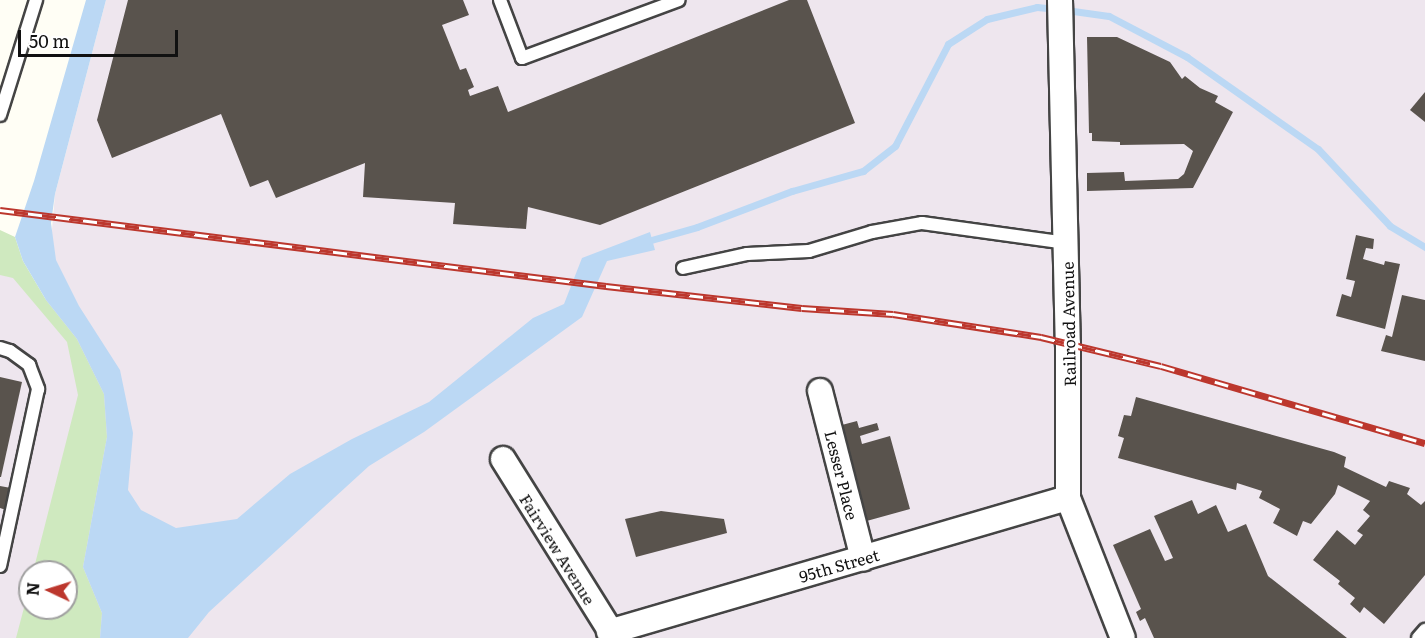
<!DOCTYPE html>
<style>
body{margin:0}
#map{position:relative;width:1425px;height:638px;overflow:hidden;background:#fffef5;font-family:Literata,serif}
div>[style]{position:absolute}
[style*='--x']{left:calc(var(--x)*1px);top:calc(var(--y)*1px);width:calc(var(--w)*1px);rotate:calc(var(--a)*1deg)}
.industrial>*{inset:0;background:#eee6ee}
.green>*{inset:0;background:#cfe9bf}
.water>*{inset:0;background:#bbd8f4}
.stream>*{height:7px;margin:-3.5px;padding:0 3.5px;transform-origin:3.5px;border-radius:3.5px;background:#bbd8f4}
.building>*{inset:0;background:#59534d}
.roads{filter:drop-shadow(2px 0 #444) drop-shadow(-2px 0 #444) drop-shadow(0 2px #444) drop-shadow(0 -2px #444)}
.lane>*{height:12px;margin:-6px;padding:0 6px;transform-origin:6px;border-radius:6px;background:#fff}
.street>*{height:24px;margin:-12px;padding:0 12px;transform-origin:12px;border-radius:12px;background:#fff}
.rail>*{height:7px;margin-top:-3.5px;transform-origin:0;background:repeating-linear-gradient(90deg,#fff 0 14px,#bc372d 0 28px);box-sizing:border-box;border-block:2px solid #bc372d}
span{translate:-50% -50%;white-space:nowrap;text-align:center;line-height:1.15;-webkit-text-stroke:6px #fff;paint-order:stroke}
.street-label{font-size:16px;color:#111}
.north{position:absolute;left:18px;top:560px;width:60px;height:60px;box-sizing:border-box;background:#fff;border:2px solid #a0a0a0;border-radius:50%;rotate:274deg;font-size:16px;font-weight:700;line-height:24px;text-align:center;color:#111}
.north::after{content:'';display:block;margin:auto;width:21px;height:27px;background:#bc372d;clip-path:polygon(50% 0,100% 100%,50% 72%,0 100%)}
.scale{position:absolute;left:18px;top:30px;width:160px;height:27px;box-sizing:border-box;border:3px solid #111;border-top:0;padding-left:8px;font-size:18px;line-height:21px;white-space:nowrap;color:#111;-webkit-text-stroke:4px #fff;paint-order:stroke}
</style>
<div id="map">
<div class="industrial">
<i style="clip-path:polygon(evenodd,106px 0,1425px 0,1425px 638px,0 638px,0 263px,46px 299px,55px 194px,106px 0,30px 572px,66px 572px,66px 608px,30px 608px,30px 572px)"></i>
</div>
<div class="green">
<i style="clip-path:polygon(0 230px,15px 237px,23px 261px,46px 300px,77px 339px,104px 394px,107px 437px,83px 567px,102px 613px,100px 638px,16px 638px,30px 585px,30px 608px,66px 608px,66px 572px,33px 572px,78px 395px,67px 342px,13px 278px,0 275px)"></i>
</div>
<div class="water">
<i style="clip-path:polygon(86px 0,106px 0,55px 194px,51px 223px,56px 260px,79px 306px,120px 370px,133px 433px,128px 490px,141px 510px,176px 528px,237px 519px,290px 474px,352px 439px,429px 402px,533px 318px,564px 304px,582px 258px,650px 232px,655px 250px,607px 261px,582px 317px,424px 432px,369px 466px,209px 612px,188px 638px,100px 638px,102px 613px,83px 567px,107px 437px,104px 394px,77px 339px,46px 300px,23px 261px,15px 237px,34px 181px)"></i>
</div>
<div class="stream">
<i style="--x:1066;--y:10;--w:43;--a:7.9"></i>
<i style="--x:1109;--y:16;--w:88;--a:27.7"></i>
<i style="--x:1187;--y:57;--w:160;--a:35.1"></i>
<i style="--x:1318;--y:149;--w:105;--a:46.9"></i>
<i style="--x:1390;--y:226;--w:41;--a:31"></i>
<i style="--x:644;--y:242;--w:55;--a:-15.8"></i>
<i style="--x:697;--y:227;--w:102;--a:-20.8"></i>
<i style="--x:792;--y:191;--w:74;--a:-15.7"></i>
<i style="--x:863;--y:171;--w:41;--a:-38"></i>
<i style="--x:895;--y:146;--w:115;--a:-62.5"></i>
<i style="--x:948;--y:44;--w:46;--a:-32.7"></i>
<i style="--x:987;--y:19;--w:51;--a:-13.5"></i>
<i style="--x:1037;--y:7;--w:18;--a:6"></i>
</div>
<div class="building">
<i style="clip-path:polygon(128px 0,463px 0,469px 15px,442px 25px,460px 70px,466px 68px,474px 87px,468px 90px,470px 96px,498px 86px,508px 112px,789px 0,807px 0,855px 123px,600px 225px,528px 207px,526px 229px,453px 224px,455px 203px,363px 197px,365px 163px,276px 198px,268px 180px,250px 187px,221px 114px,112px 158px,97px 120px)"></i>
<i style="clip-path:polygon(1087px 37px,1117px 37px,1170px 62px,1182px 79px,1185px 76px,1200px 88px,1218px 96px,1215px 102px,1233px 112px,1193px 188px,1087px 191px,1087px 173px,1124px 172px,1125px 181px,1178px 179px,1184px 174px,1193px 151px,1184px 144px,1120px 145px,1120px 142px,1092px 141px,1092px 133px,1089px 133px)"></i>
<i style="clip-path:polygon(1425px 92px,1425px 122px,1410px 110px)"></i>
<i style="clip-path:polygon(1356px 235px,1374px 239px,1373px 249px,1366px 248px,1363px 259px,1384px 265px,1385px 261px,1400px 264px,1385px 329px,1336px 316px,1342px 294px,1351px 297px,1355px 281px,1346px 279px)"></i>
<i style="clip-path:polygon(1402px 295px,1425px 300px,1425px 361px,1381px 351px,1386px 335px,1392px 337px)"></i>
<i style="clip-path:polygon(0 377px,22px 382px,1px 477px,0 477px)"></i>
<i style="clip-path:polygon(1136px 397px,1334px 452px,1346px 457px,1344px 467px,1386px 487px,1389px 481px,1410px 488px,1407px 494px,1421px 505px,1425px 501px,1425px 575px,1384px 624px,1364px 607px,1360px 613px,1350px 604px,1355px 598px,1338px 584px,1340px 581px,1313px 560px,1337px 530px,1355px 545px,1363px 535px,1357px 531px,1370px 516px,1363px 510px,1370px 501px,1338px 485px,1335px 494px,1311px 524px,1303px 521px,1297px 536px,1273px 523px,1280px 509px,1259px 498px,1262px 491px,1237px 483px,1236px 490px,1118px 458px,1124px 438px,1118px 436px,1124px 415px,1131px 416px)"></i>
<i style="clip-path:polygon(857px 421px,859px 428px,877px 423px,879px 430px,860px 436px,862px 444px,890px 436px,910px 509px,863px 522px,838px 426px)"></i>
<i style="clip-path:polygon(0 486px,11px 488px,6px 510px,0 508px)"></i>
<i style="clip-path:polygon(1192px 500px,1198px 514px,1216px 505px,1228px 532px,1246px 524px,1268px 576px,1347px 638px,1154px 638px,1145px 618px,1140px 621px,1136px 612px,1141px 609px,1113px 545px,1150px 529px,1165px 561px,1173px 558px,1154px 516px)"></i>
<i style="clip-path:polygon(661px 511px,724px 519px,727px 533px,636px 557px,625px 519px)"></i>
</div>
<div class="roads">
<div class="lane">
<i style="--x:500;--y:0;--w:62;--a:69.2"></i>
<i style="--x:522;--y:58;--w:167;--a:-20.3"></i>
<i style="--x:0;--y:115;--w:121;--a:-72.6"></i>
<i style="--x:683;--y:268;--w:66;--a:-12.3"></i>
<i style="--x:747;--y:254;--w:62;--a:-2.8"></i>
<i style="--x:809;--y:251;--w:66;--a:-16.8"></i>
<i style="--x:872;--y:232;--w:51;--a:-10.2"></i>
<i style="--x:922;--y:223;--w:146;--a:7.9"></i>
<i style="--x:0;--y:348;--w:10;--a:17"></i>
<i style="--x:10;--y:351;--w:24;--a:36"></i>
<i style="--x:29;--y:365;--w:26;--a:69"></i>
<i style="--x:38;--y:389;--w:181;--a:102.1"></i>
<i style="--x:1418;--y:638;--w:11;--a:-49"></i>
</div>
<div class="street">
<i style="--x:1060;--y:0;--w:344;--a:88.7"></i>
<i style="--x:1068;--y:344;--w:154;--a:90"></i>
<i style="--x:1068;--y:498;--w:150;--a:68.6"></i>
<i style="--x:820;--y:391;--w:173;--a:75.6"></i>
<i style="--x:503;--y:459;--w:211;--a:58"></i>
<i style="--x:609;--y:632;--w:478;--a:-16.3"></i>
</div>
</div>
<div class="rail">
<i style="--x:0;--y:210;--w:611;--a:7.15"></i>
<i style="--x:606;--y:286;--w:197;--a:6.4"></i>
<i style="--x:802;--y:308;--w:91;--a:3.8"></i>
<i style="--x:893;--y:314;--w:150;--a:8.8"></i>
<i style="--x:1041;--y:337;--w:123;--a:13.6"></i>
<i style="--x:1161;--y:366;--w:275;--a:16.3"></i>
</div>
<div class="street-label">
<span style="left:1068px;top:324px;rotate:-91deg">Railroad Avenue</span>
<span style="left:842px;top:475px;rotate:76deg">Lesser Place</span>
<span style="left:558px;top:549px;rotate:58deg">Fairview Avenue</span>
<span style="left:839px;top:565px;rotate:-16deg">95th Street</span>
</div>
<div class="north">N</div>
<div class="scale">50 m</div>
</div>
